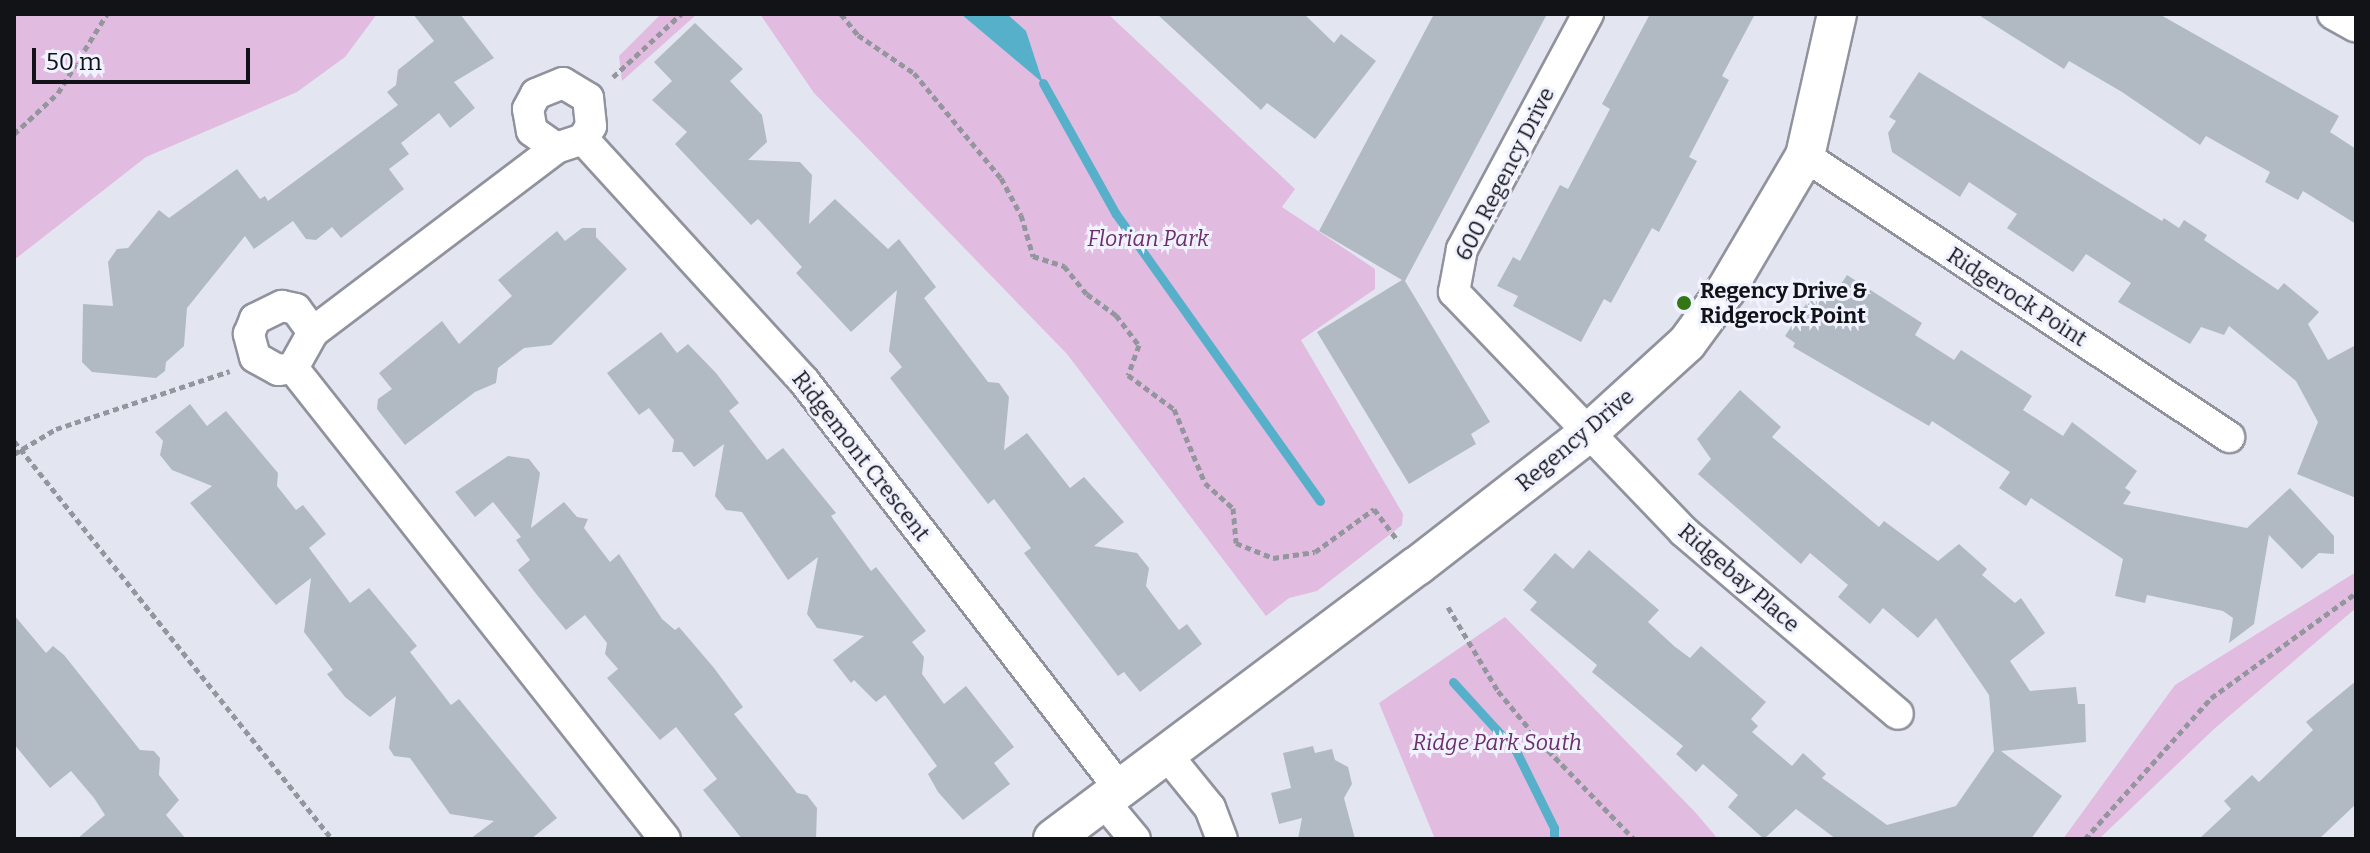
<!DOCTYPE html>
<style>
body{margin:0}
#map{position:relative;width:2370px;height:853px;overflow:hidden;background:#e3e6f1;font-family:Bitter,serif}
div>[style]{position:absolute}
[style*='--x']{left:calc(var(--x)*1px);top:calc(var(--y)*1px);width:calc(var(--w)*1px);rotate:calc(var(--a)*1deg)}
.green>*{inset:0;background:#e2bbe0}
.water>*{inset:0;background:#57b0ca}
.stream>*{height:9px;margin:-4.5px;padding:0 4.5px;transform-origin:4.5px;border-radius:4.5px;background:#57b0ca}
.building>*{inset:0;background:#b1bac2}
.path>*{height:5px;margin-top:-2.5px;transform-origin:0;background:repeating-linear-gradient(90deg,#94969e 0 6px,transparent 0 10px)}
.roads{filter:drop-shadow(2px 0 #90939e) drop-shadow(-2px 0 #90939e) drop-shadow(0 2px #90939e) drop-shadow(0 -2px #90939e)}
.minor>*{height:30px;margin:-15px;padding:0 15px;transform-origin:15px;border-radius:15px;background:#fff}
.tertiary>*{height:38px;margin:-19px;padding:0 19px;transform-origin:19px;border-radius:19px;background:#fff}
.dots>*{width:22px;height:22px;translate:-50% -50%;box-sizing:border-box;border:4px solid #f0f3ff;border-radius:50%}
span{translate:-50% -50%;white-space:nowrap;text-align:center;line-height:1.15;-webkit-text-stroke:6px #f0f3ff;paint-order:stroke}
.street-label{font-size:22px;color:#121317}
.park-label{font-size:22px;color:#6d2e6d;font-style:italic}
.poi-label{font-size:22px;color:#121317;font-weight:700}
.left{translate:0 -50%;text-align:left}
.frame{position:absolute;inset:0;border:16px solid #121317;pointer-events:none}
.scale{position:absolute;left:32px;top:48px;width:218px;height:36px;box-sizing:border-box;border:4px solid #121317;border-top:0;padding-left:10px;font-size:24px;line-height:28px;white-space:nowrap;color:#121317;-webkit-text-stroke:6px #f0f3ff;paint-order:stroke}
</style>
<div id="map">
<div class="green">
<i style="clip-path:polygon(14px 14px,377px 14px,345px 57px,297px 92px,146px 157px,14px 260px)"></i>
<i style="clip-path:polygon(661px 14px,697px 14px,622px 81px,619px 56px)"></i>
<i style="clip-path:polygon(760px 14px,1108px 14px,1295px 189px,1282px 207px,1375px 269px,1375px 289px,1301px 340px,1403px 514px,1402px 525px,1317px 591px,1289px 598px,1266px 616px,1067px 354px,814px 93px)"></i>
<i style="clip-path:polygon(2356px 572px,2356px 608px,2214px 729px,2099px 839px,2063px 839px,2175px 685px)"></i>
<i style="clip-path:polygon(1505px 617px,1695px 812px,1718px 839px,1435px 839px,1379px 703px)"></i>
</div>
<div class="water">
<i style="clip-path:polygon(961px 14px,1007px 14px,1026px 31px,1043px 83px)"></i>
</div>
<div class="stream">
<i style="--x:1043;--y:83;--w:150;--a:60.9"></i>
<i style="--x:1116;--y:214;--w:352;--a:54.6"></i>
<i style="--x:1453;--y:682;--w:93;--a:47.6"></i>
<i style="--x:1516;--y:751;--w:86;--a:63.7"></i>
<i style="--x:1554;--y:828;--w:11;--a:90"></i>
</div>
<div class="building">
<i style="clip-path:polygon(413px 14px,460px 14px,494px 58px,454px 82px,475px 108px,450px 128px,439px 113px,401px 143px,409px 154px,389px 169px,404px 189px,341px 238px,332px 227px,316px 240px,306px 239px,293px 221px,254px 249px,245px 236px,187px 308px,184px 346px,166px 362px,165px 371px,156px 378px,92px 372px,82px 362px,83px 304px,113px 306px,108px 262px,117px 249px,128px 248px,159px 210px,169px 218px,237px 169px,260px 199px,265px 196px,268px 201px,398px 105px,387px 92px,396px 85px,398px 70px,434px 41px)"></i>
<i style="clip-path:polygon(1157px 14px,1304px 14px,1334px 43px,1341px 34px,1376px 61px,1315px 139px,1267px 103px,1261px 110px)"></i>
<i style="clip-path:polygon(1434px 14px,1547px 14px,1405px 281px,1490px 422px,1471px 434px,1476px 444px,1409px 484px,1317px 332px,1402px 280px,1319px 231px)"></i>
<i style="clip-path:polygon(1650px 14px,1755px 14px,1722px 76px,1729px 80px,1689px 157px,1697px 161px,1659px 232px,1652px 228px,1611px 303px,1604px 299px,1581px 342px,1513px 306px,1518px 296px,1497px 286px,1513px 257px,1520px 261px,1560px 185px,1568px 189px,1610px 109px,1602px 104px)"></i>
<i style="clip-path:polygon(1977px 14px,2159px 14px,2339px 116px,2330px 132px,2356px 149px,2356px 224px,2303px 191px,2298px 200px,2265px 182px,2270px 172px,2206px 136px,2200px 145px,2122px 92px,2069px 61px,2064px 69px)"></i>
<i style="clip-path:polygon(695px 23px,743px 69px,730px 81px,762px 115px,767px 142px,748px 160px,800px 162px,812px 175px,809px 224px,835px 199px,888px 249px,899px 239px,936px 287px,924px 298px,988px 382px,999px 383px,1009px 397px,1004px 450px,1027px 433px,1070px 488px,1084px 477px,1124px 522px,1094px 546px,1137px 553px,1149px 568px,1146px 586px,1151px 593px,1179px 630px,1187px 624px,1202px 644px,1140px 692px,1124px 672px,1118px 676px,1024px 553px,1031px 548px,994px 499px,988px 504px,890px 378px,902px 367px,889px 351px,897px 290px,851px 332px,796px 273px,802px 267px,758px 219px,751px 225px,675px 144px,687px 132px,652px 100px,672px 81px,654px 62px)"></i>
<i style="clip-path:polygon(1919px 72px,2162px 221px,2164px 218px,2179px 228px,2184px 220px,2207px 235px,2204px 240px,2278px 290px,2284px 283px,2319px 312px,2308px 324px,2328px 360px,2356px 345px,2356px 498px,2297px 474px,2318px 422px,2296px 381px,2229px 326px,2224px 335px,2201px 327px,2190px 344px,2118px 302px,2131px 283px,2086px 254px,2073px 272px,2007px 228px,2017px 214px,1969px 182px,1960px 197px,1892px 152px,1888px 133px,1896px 121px,1889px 117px)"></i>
<i style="clip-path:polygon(582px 228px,596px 228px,596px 237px,627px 269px,551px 345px,524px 348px,498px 368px,496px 383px,475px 392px,405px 445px,377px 409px,378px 399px,392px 389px,379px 373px,442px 321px,459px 344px,512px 296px,498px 280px,557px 231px,565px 241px)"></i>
<i style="clip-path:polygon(1847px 275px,1922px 323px,1915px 335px,1954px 360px,1961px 350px,2032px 396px,2023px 410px,2063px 436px,2072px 422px,2137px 471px,2125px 488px,2131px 492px,2123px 504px,2247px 528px,2290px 488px,2334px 536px,2334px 554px,2319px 553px,2302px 569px,2269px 535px,2254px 624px,2229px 643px,2233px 618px,2223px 611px,2147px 595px,2145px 603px,2115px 596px,2123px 559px,2031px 498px,2026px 506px,1999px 488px,2010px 472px,1932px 421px,1929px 426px,1793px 347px,1795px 343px,1785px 336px,1820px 283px,1835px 293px)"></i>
<i style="clip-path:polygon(661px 332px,677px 353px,688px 344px,716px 373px,739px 403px,729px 411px,767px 460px,783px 448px,836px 513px,831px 516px,871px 571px,876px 567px,926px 631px,912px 642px,924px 657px,922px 674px,944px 704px,966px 686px,1014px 747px,994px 763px,1010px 784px,963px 820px,938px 792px,928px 774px,937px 766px,885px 695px,876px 702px,854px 680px,851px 683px,833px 660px,864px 636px,817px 628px,807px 614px,818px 557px,788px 580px,742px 512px,726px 510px,715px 496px,724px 444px,694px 467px,682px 452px,672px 452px,674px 440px,649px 408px,639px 415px,607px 373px)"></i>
<i style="clip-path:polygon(1740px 390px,1781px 427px,1772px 437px,1879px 527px,1884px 521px,1938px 561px,1959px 544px,1987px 569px,1982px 575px,2015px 603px,2021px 598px,2045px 633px,2010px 661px,2030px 691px,2076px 687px,2078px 704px,2085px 704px,2086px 742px,2001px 751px,2062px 796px,2031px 839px,1836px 839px,1796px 809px,1764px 839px,1728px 807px,1738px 795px,1703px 764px,1696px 772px,1676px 754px,1683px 746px,1592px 672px,1597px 665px,1530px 610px,1537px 602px,1523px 590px,1555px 553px,1573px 569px,1589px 550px,1659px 610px,1648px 622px,1674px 646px,1690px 658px,1701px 646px,1766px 702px,1751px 719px,1758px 726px,1752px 732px,1792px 766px,1803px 753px,1826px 774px,1822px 778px,1887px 825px,1956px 806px,1994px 751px,1989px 695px,1936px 618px,1918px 638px,1883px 608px,1870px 624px,1838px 597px,1848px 585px,1810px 553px,1801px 564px,1698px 474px,1711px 459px,1697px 439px)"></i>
<i style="clip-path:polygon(190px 404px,207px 426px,226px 411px,278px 473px,277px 486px,296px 510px,303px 505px,326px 534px,309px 548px,350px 603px,369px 588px,417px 646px,410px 652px,451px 705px,459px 699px,557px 818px,531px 839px,470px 839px,494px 821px,450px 814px,410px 758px,394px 756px,389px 748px,396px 696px,370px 717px,345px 697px,327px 674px,333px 670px,304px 632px,311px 578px,276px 605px,190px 503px,212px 486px,172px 470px,160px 455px,163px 441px,155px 432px)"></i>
<i style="clip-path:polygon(508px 456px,529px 459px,540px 473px,531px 528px,564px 502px,577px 517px,588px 519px,584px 528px,610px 562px,619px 554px,662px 619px,675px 630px,679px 627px,714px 668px,743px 707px,734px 714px,797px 793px,807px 795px,817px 808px,816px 839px,742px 839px,703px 790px,717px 779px,676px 727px,660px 740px,607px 678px,618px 669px,605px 654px,607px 643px,585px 615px,566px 630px,537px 595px,518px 570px,530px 560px,516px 540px,521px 537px,493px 502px,475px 517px,455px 492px)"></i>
<i style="clip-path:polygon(14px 615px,46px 653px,53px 646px,64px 655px,140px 750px,154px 751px,160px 758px,159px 775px,179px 800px,166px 815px,186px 839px,77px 839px,105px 815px,94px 798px,71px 771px,50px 788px,14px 744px)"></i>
<i style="clip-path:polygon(2356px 681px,2356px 804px,2319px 839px,2199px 839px,2231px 809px,2224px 801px,2252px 775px,2259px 782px,2313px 730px,2306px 722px)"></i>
<i style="clip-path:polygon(1313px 746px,1315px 753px,1332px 749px,1335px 760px,1348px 767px,1352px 784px,1344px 798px,1355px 839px,1298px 839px,1302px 818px,1279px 824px,1271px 793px,1291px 788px,1283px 753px)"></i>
</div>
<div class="path">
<i style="--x:841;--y:14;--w:27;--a:51"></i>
<i style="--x:858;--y:35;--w:68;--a:34.2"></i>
<i style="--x:914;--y:73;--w:136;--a:50.4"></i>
<i style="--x:1001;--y:178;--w:42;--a:61.6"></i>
<i style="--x:1021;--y:215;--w:43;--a:73.7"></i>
<i style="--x:1033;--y:256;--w:33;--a:18"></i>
<i style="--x:1064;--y:266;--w:36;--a:51"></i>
<i style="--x:1087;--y:294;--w:36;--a:36"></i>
<i style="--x:1116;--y:315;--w:38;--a:53"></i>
<i style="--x:1139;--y:345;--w:32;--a:110"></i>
<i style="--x:1128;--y:375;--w:57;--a:36.5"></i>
<i style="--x:1174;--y:409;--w:80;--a:67.3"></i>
<i style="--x:1205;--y:483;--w:38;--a:42"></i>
<i style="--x:1233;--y:508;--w:35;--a:85"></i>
<i style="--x:1236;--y:543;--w:40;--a:22"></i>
<i style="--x:1273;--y:558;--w:42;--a:-8.1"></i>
<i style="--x:1315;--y:552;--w:73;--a:-36.1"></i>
<i style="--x:1374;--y:509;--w:40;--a:53"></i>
<i style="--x:613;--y:77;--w:93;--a:-42.8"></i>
<i style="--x:14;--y:134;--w:60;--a:-43"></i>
<i style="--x:58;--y:93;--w:93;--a:-58.2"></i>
<i style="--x:14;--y:441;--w:509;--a:51.38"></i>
<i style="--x:14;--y:454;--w:49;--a:-30.8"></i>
<i style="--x:56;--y:429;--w:183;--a:-18.4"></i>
<i style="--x:1448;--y:607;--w:98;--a:59.2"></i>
<i style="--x:1498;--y:691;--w:67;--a:50.4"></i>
<i style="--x:1541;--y:743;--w:134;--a:45.9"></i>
<i style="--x:2085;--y:839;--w:189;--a:-48.2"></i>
<i style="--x:2211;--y:698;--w:179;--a:-35.9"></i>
</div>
<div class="roads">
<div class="minor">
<i style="--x:1588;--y:14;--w:267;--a:118.2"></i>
<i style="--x:1462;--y:249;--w:44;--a:100.5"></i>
<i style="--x:1454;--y:292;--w:331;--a:46.2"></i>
<i style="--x:1683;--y:531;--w:282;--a:40.4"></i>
<i style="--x:2333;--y:14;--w:26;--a:29"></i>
<i style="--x:583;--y:139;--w:328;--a:47.6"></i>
<i style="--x:804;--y:381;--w:516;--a:52.24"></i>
<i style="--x:1805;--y:156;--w:509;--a:33.53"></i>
<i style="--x:293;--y:368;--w:600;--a:51.7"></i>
<i style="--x:293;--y:368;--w:41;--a:-60.9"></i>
<i style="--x:313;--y:332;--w:305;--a:-37.1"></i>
<i style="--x:556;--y:148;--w:28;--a:-18"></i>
<i style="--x:583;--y:139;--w:15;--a:-58"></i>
<i style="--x:591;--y:126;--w:28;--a:-96"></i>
<i style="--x:588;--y:98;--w:29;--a:-149"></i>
<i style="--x:563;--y:83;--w:29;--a:158"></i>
<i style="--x:536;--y:94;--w:17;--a:118"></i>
<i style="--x:528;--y:109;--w:22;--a:80"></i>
<i style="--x:532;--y:131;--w:29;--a:35"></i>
<i style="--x:293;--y:368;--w:15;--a:172"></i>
<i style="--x:278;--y:370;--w:26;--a:-151"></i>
<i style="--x:255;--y:357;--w:24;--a:-105"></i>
<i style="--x:249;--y:334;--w:16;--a:-68"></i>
<i style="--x:255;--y:319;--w:30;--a:-26"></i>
<i style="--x:282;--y:306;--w:14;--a:12"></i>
<i style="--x:296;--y:309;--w:29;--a:54"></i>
<i style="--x:1167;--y:755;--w:68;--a:50.9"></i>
<i style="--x:1210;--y:808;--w:33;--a:69"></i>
<i style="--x:1104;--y:802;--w:48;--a:50"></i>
</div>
<div class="tertiary">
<i style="--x:1053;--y:839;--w:455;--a:-36.9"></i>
<i style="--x:1417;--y:566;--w:215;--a:-37.8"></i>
<i style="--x:1587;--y:434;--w:135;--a:-42.3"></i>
<i style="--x:1687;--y:343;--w:66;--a:-53.7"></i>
<i style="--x:1726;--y:290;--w:156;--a:-59.5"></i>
<i style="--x:1805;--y:156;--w:146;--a:-77.3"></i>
</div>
</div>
<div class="dots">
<i style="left:1684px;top:303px;background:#337615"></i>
</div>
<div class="street-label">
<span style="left:1505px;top:174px;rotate:-63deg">600 Regency Drive</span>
<span style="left:2017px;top:297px;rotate:33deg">Ridgerock Point</span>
<span style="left:1575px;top:440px;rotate:-40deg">Regency Drive</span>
<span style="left:861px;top:456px;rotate:52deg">Ridgemont Crescent</span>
<span style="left:1739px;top:578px;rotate:41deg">Ridgebay Place</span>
</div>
<div class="park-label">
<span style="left:1148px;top:239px">Florian Park</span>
<span style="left:1497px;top:743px">Ridge Park South</span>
</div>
<div class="poi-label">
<span class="left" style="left:1700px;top:303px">Regency Drive &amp;<br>Ridgerock Point</span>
</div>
<div class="frame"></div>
<div class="scale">50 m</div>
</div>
